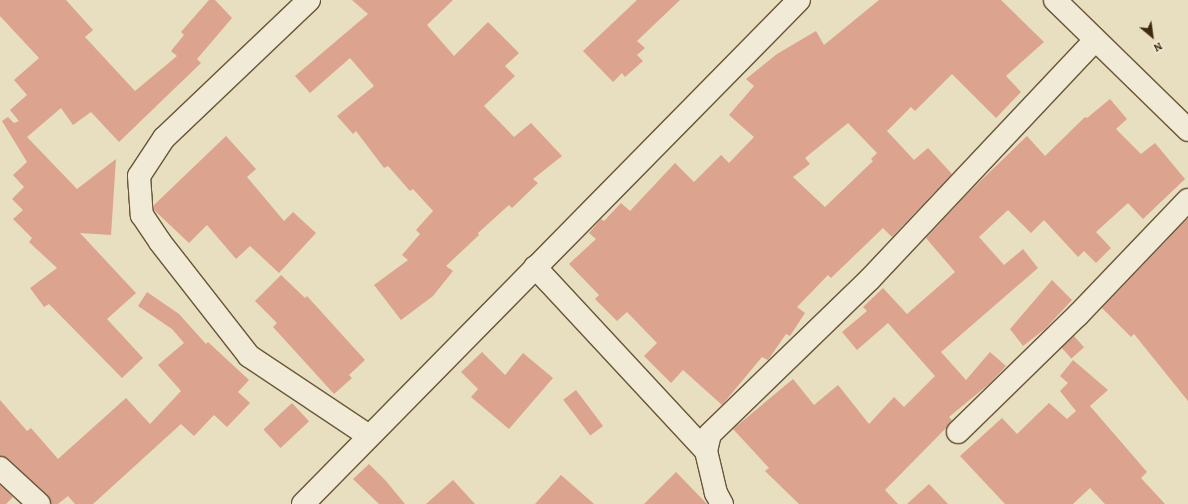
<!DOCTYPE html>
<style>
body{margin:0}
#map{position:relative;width:1188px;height:504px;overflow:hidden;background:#e8dec0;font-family:Alegreya,serif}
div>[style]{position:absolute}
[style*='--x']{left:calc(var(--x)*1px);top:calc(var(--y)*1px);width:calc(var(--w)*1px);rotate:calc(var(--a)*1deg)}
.building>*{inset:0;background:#dca48e;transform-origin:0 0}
.roads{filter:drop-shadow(1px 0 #6a5638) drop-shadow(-1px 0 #6a5638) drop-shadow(0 1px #6a5638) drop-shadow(0 -1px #6a5638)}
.street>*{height:22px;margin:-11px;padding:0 11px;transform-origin:11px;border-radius:11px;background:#f0ead6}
span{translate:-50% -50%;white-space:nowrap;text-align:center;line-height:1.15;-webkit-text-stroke:4px #f0ead6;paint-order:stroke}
.north{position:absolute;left:1132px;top:16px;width:40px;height:40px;-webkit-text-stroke:3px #f0ead6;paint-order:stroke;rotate:151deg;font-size:11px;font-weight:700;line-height:16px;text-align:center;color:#40280a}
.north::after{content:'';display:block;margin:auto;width:14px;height:18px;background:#40280a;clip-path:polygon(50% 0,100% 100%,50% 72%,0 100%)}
</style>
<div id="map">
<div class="building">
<i style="clip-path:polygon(0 0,66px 0,93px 30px,85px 37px,135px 91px,177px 56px,171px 51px,184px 35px,181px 32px,209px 0,215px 0,232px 18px,197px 59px,201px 63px,119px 142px,91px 112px,73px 125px,61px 108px,27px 137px,77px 189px,116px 159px,111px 235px,80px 233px,136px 293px,107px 319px,143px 358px,122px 378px,49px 304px,44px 307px,30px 288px,57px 268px,29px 242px,32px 238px,13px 219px,23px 210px,12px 199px,24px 187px,13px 175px,27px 162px,2px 121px,8px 117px,14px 123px,19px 121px,10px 110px,27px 95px,14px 80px,39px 58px,0 16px)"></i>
<i style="clip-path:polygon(352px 0,453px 0,427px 25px,454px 56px,488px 22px,519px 53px,505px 66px,515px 76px,484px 106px,514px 137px,531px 123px,562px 156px,533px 179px,538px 183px,512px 208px,509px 205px,478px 233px,479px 235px,446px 266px,453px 271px,433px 296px,401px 320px,374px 285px,408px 260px,402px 255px,420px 234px,416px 230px,433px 211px,413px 189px,410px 191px,388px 166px,384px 168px,356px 131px,353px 134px,337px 116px,374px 86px,350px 58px,310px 93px,295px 76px,368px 14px)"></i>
<i style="clip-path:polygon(637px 0,680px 0,637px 41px,645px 48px,637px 55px,643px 61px,625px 77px,622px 73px,613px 82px,583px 51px)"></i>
<i style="clip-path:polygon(evenodd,879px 0,1001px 0,1044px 42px,1006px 76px,1021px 92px,996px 118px,952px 74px,915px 111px,911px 107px,887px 131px,914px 160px,928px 148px,952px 174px,892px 237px,883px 228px,831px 278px,828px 275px,797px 307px,805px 313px,790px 336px,786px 334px,768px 360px,762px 357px,722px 405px,683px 370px,671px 383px,644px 356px,657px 343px,627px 312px,617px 321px,595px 299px,599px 295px,569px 264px,596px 239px,589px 233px,601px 219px,604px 221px,621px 203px,630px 211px,675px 163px,694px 182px,721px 155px,729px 163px,754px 137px,729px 115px,754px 86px,746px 79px,777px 54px,816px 31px,824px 45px,879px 0,848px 123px,877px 153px,871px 159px,873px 161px,825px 207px,793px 177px,810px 164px,805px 158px,848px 123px)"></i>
<i style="clip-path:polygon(1110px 99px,1127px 119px,1116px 129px,1141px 154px,1155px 143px,1185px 179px,1143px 219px,1128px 203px,1096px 232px,1111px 248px,1096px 263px,1084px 251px,1078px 257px,1044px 220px,1031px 233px,1008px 210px,979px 237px,1004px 265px,1023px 249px,1038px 268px,941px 352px,966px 380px,990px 352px,1006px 366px,989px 384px,949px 417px,952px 420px,946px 428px,885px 490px,898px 504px,799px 504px,765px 471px,769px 468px,733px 429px,793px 379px,814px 405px,838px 385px,869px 424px,894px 397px,904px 407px,935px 376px,888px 323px,857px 350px,842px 332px,867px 311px,863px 307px,883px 288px,907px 314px,955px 272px,926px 238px,969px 192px,1027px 136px,1045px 156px,1085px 117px,1087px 118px)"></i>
<i style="clip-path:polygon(226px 136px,256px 169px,247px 177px,284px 221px,293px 212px,316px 233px,279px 273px,250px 246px,236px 259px,207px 225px,189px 243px,154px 210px,154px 205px)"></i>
<i style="clip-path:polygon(1188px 218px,1188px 401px,1134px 334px,1131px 337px,1102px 308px)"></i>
<i style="clip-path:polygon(281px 275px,305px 298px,307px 296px,365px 360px,349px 375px,352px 378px,334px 394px,273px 327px,277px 323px,255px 301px)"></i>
<i style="clip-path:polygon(1052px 280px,1072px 300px,1045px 329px,1023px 346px,1010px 329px)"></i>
<i style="clip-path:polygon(147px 292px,179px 314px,206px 344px,208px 342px,249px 380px,238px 392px,250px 403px,227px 427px,214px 415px,194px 436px,181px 424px,93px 504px,75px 504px,68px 496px,58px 504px,51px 504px,47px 495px,8px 459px,0 456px,0 400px,27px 431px,31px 428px,58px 459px,126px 398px,150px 424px,181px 391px,158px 365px,184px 343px,172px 329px,138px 306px)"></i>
<i style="left:1074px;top:336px;width:15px;height:17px;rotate:48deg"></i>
<i style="clip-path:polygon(482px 352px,505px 375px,523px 353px,553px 378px,509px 429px,471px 397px,478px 389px,461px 372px)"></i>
<i style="clip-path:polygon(1073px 360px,1108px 390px,1090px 406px,1147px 472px,1141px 478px,1165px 504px,1105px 504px,1090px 488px,1073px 504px,1005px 504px,960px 456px,1002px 418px,1017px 434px,1049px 403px,1067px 419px,1076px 411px,1060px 391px,1068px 383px,1060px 376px)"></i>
<i style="left:576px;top:390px;width:45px;height:16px;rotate:53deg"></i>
<i style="left:292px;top:403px;width:25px;height:39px;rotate:47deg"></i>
<i style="clip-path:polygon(369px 464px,386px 481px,405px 504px,379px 504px,353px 479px)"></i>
<i style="clip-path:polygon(676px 472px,707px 504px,644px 504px)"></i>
<i style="clip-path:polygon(561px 475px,594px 504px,535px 504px)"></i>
<i style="clip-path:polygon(453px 480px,475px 504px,426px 504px)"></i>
<i style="clip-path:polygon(929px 484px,948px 504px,907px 504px)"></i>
<i style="clip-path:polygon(0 485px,13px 497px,6px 504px,0 504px)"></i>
</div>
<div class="roads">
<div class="street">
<i style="--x:309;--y:0;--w:200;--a:136.4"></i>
<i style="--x:164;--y:138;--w:45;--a:123.3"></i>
<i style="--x:139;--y:176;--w:39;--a:86"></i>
<i style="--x:142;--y:215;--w:32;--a:56"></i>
<i style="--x:160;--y:242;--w:145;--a:52"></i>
<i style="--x:249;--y:356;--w:144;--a:33.7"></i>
<i style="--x:1055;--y:0;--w:186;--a:44.3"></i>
<i style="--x:535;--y:267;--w:251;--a:47.1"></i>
<i style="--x:958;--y:432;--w:168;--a:-44.3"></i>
<i style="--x:1078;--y:315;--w:159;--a:-46.3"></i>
<i style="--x:0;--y:468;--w:53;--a:42.7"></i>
<i style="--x:303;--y:504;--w:707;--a:-45.46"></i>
<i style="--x:722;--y:504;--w:13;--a:-119"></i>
<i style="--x:716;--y:493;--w:43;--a:-103.4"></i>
<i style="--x:706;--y:451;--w:17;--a:-77"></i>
<i style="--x:710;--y:434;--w:223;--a:-44.1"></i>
<i style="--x:870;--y:279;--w:328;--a:-46.7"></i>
</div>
</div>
<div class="north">N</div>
</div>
